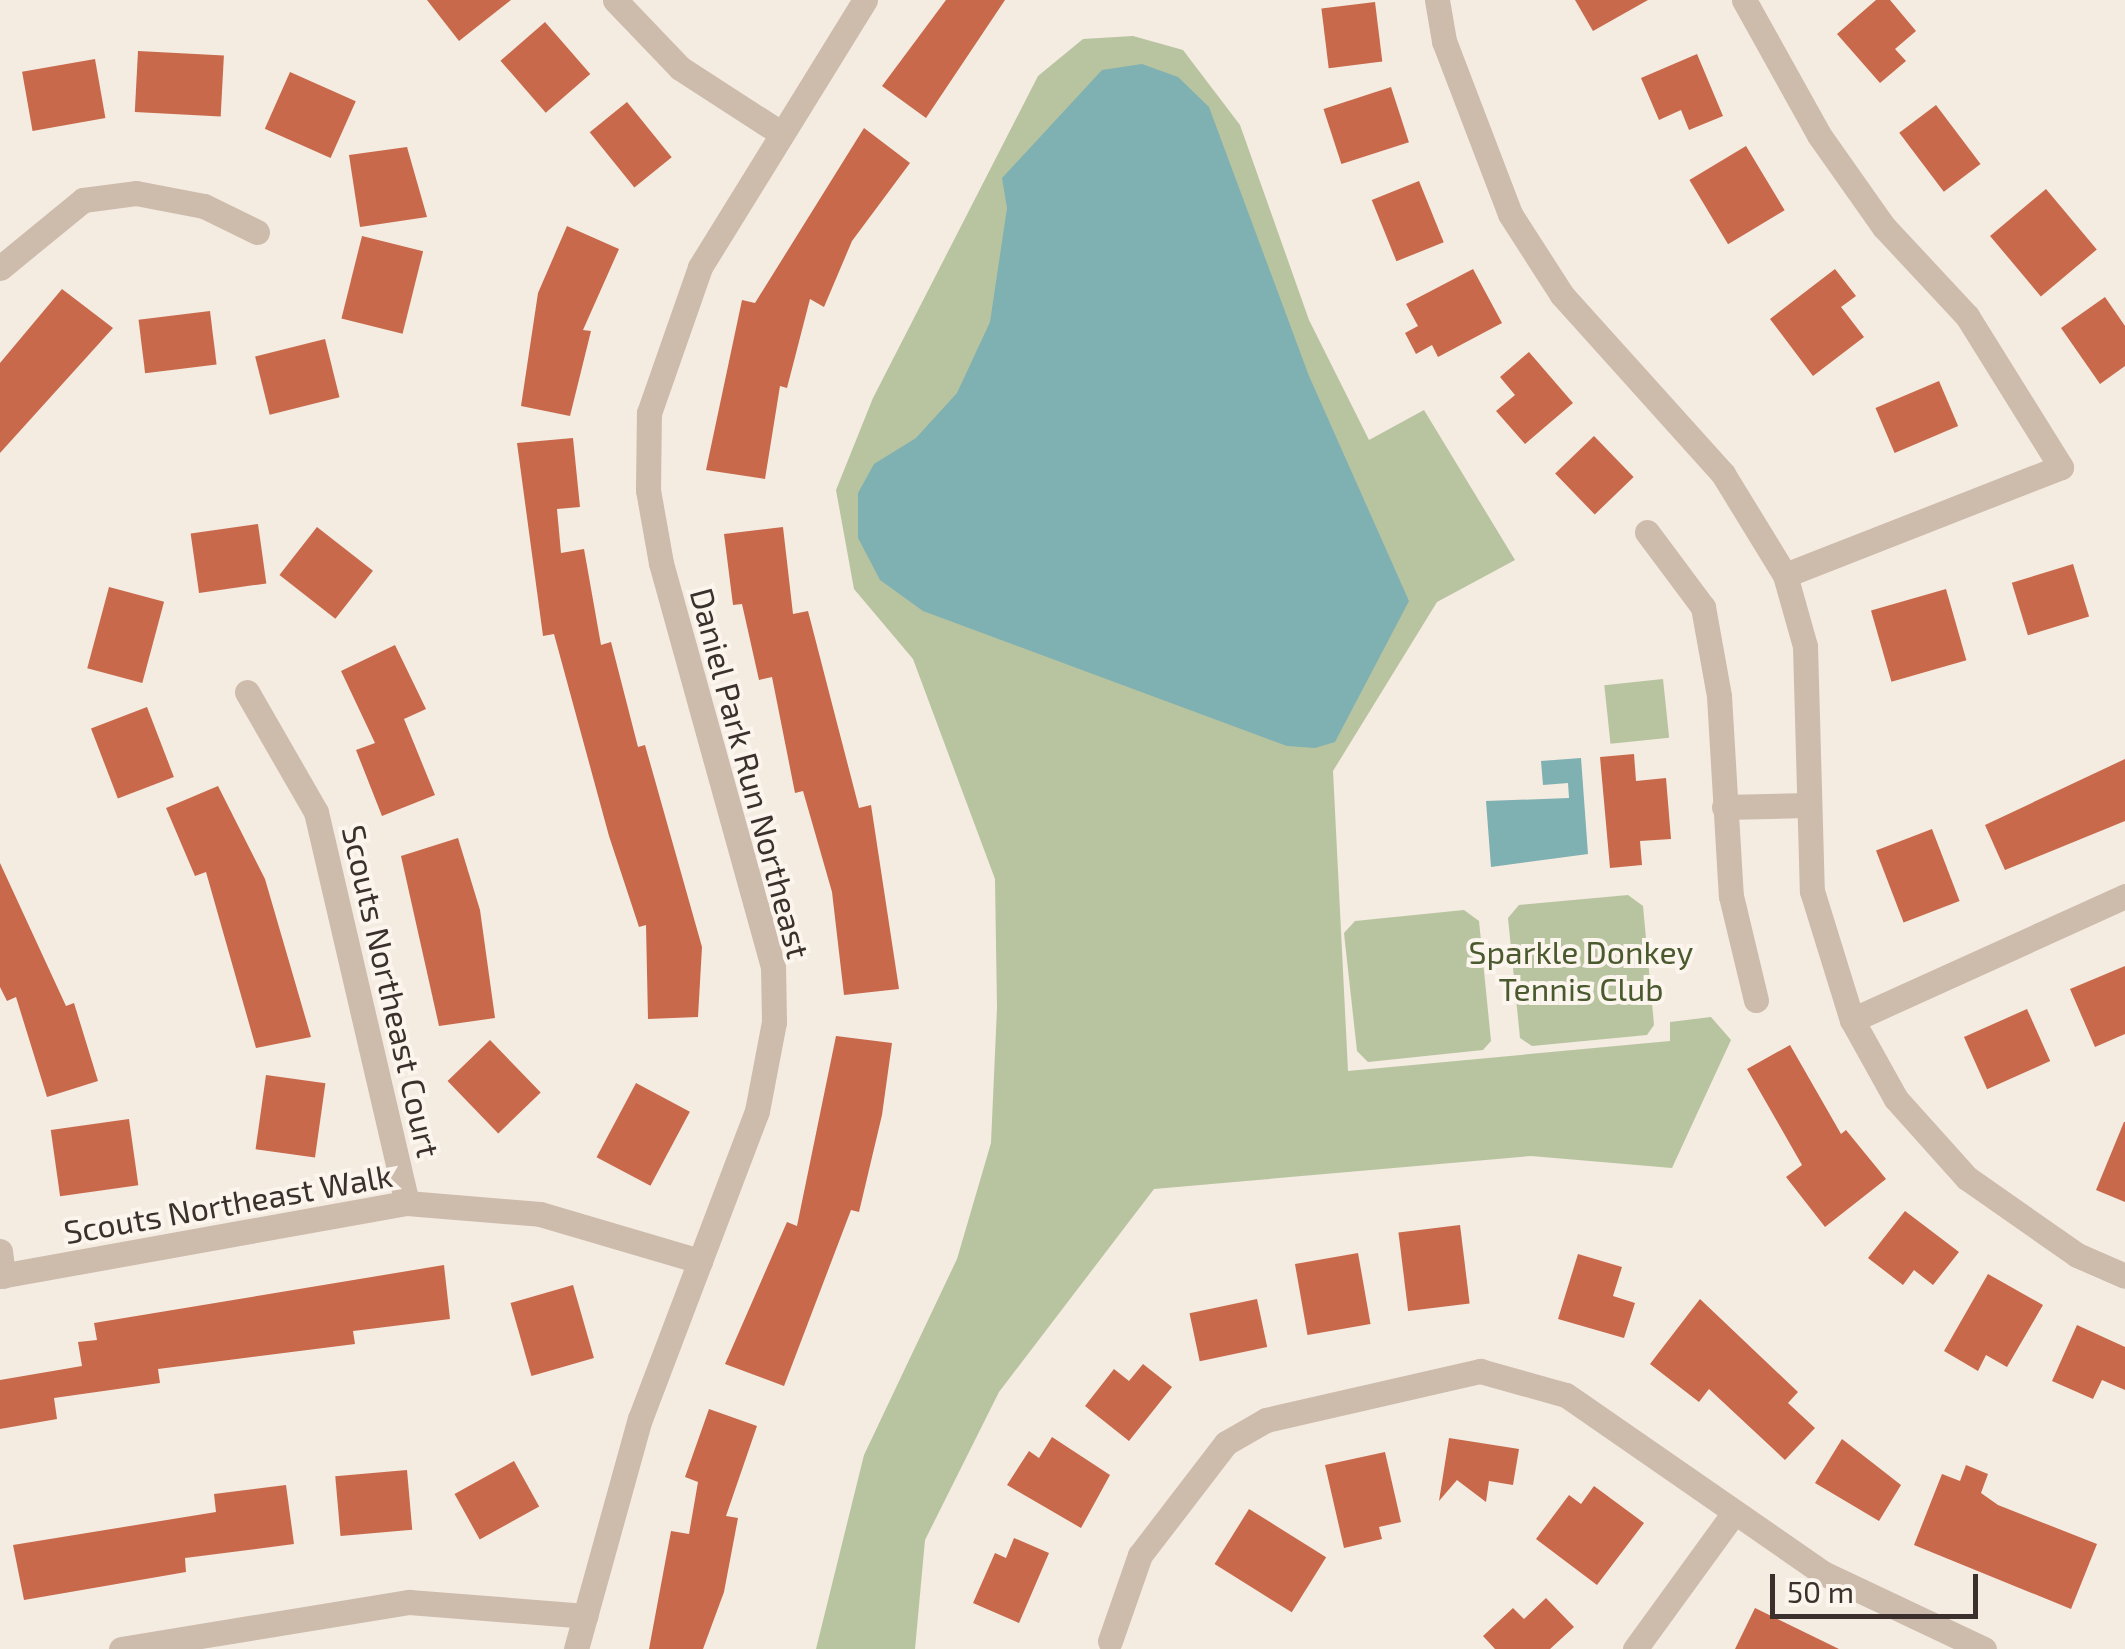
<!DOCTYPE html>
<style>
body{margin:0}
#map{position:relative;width:2125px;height:1649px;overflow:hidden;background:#f4ebe1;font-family:"Exo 2",sans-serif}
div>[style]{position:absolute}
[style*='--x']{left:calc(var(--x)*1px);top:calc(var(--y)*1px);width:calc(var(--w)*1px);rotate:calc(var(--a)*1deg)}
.green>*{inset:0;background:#b8c4a0;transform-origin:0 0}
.water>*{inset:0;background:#7fb0b2}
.building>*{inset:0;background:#c8694b;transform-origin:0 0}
.minor>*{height:25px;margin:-12.5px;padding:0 12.5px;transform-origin:12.5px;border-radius:12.5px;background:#cdbbac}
span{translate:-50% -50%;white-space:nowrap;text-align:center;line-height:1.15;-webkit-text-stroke:8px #fbf5ee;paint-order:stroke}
.street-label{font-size:32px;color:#3b302b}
.park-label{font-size:32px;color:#4a5a2e}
.scale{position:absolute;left:1770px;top:1574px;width:208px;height:45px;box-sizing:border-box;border:5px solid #3b302b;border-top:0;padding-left:12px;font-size:30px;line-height:35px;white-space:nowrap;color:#3b302b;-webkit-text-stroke:8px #fbf5ee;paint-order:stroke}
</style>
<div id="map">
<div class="green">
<i style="clip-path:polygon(1133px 36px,1183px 50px,1240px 125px,1309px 320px,1369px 440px,1424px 410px,1515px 560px,1437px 602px,1333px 771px,1348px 1071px,1670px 1041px,1670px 1022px,1711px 1017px,1731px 1040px,1672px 1168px,1531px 1156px,1154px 1189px,999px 1392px,925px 1540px,915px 1649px,816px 1649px,864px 1455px,957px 1259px,991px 1143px,997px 1008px,995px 879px,913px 659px,854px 589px,836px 490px,873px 398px,1038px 76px,1083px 39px)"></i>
<i style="left:1663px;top:679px;width:59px;height:59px;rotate:84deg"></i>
<i style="clip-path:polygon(1628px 895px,1643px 906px,1654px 1025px,1647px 1035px,1532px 1046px,1520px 1038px,1508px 918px,1519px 905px)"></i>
<i style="clip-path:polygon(1464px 910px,1479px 921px,1491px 1041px,1483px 1050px,1368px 1062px,1357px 1051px,1344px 933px,1355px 921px)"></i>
</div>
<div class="water">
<i style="clip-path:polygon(1142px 64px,1178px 77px,1209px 107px,1309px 376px,1409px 601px,1335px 742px,1315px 748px,1287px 746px,923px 611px,880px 580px,858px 538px,858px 493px,874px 464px,916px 438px,957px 393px,990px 322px,1007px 208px,1002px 178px,1102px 70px)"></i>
<i style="clip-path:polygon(1581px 758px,1588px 854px,1491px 867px,1486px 801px,1569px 798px,1568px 783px,1543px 785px,1541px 761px)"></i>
</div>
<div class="building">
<i style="clip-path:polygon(427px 0,511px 0,459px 41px)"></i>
<i style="clip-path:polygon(946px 0,1005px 0,926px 118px,882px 86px)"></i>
<i style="clip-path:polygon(1575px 0,1648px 0,1593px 31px)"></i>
<i style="clip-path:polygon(1876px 0,1890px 0,1916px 31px,1895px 49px,1906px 61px,1880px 83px,1837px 34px)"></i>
<i style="left:1375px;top:2px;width:60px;height:54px;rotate:83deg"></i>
<i style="left:545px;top:22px;width:69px;height:59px;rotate:49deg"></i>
<i style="left:138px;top:51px;width:86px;height:61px;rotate:3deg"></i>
<i style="clip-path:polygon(1697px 54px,1723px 116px,1689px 130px,1681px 110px,1659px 120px,1641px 78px)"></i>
<i style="left:95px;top:59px;width:60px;height:74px;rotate:80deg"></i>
<i style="left:290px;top:72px;width:72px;height:62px;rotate:24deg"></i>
<i style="left:1391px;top:87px;width:58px;height:71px;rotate:72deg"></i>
<i style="left:627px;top:102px;width:71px;height:48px;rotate:51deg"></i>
<i style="left:1936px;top:105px;width:74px;height:46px;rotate:53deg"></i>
<i style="clip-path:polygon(864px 128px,910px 163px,852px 241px,824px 307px,810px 299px,787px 388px,780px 386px,765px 479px,706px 470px,742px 300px,755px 303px)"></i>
<i style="left:1746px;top:146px;width:75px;height:66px;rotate:59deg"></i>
<i style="clip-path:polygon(407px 147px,427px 217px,360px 227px,349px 155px)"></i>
<i style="left:1419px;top:181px;width:66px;height:51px;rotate:68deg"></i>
<i style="left:2046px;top:189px;width:79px;height:73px;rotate:50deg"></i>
<i style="clip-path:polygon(567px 226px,619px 249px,583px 330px,591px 331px,570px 416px,521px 406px,538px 293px)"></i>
<i style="left:362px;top:236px;width:63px;height:85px;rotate:14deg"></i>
<i style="clip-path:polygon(1473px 269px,1502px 323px,1438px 357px,1432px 345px,1416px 354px,1405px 333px,1418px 326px,1406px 304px)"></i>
<i style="clip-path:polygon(1835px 269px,1856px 296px,1841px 307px,1864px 337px,1813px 376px,1770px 319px)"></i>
<i style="clip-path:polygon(62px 289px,113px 328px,0 453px,0 363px)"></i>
<i style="clip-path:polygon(2105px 297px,2125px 326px,2125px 366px,2100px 384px,2061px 328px)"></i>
<i style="left:210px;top:311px;width:54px;height:72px;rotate:83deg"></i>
<i style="left:325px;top:339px;width:60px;height:72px;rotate:76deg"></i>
<i style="clip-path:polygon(1529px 352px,1573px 403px,1525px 444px,1496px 411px,1515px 395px,1500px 377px)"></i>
<i style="left:1939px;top:381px;width:49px;height:69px;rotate:67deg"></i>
<i style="left:1594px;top:436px;width:57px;height:54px;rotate:46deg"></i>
<i style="clip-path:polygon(573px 438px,580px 507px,557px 509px,561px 553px,584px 549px,601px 645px,611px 642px,638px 747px,645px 745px,702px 947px,698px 1017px,648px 1019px,646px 925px,639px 927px,609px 836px,554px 634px,543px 636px,517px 443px)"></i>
<i style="left:258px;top:524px;width:60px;height:68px;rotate:82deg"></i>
<i style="left:317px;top:527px;width:71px;height:61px;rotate:38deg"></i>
<i style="clip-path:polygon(783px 527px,793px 614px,808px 611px,859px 808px,871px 805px,899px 989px,844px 995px,832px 892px,803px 791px,795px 793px,772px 677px,759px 680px,742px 604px,733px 605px,724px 534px)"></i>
<i style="left:2073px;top:564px;width:55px;height:64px;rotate:73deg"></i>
<i style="left:109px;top:587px;width:57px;height:84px;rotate:15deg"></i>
<i style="left:1946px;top:589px;width:74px;height:78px;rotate:74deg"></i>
<i style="clip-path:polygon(395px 645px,426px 709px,404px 719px,435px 795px,382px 816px,356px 750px,375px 743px,341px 671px)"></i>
<i style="left:147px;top:707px;width:75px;height:60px;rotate:69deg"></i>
<i style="clip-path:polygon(1634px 754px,1636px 781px,1666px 778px,1671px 839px,1640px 841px,1642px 865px,1610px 868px,1600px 757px)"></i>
<i style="clip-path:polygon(2125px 759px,2125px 821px,2005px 870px,1985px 825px)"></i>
<i style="clip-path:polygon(218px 786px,265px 879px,311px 1037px,256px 1048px,206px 872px,195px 876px,166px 808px)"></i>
<i style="left:1932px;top:829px;width:77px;height:60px;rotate:69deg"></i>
<i style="clip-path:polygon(458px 838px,480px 910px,495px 1018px,439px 1026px,401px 856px)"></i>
<i style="clip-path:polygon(0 863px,66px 1006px,74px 1003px,98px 1081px,47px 1097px,16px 997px,7px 1001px,0 987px)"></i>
<i style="clip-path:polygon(2125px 966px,2125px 1034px,2095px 1047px,2070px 989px)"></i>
<i style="left:2027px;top:1009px;width:57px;height:69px;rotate:66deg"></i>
<i style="clip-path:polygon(836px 1036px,892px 1043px,882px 1115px,859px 1212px,851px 1210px,784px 1386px,725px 1364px,787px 1222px,797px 1226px)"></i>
<i style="left:490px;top:1040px;width:73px;height:59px;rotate:46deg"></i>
<i style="clip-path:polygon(1790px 1045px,1841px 1134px,1846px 1130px,1886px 1179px,1825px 1227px,1786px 1177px,1802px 1165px,1747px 1069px)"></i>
<i style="left:266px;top:1075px;width:60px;height:75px;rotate:8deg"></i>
<i style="left:636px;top:1083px;width:61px;height:84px;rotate:28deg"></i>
<i style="left:129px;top:1119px;width:67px;height:79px;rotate:82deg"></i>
<i style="clip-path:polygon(2124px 1122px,2125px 1122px,2125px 1202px,2096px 1190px)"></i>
<i style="clip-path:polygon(1905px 1211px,1959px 1252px,1933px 1285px,1914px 1270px,1903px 1285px,1868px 1258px)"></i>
<i style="left:1460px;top:1225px;width:79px;height:62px;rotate:83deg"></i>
<i style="left:1358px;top:1253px;width:72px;height:64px;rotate:80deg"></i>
<i style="clip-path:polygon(1578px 1254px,1622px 1267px,1613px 1296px,1635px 1303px,1624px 1338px,1558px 1319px)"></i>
<i style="clip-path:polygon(444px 1265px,450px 1319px,353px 1331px,355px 1344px,158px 1369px,160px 1383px,54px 1398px,57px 1419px,0 1429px,0 1380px,82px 1366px,78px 1342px,97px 1340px,94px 1323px)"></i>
<i style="clip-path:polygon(1988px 1274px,2043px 1305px,2007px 1367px,1986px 1355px,1978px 1371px,1944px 1351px)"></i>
<i style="left:573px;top:1285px;width:76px;height:65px;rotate:74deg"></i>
<i style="left:1257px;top:1299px;width:49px;height:69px;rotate:78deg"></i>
<i style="clip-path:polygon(1700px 1299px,1798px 1392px,1788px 1403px,1815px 1428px,1785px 1460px,1709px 1389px,1699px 1402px,1650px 1364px)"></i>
<i style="clip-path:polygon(2077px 1325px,2125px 1347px,2125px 1390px,2102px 1380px,2093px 1399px,2052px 1381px)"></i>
<i style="clip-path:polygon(1143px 1364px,1172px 1387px,1129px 1441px,1085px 1406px,1114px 1369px,1129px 1381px)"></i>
<i style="clip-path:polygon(709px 1409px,757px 1426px,726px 1516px,738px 1518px,724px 1592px,703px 1649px,649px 1649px,671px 1531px,689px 1534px,698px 1482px,685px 1477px)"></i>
<i style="clip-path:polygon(1052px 1437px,1110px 1475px,1081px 1528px,1007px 1485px,1029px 1451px,1039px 1458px)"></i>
<i style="clip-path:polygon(1449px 1438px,1519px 1449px,1513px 1485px,1489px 1481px,1486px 1502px,1457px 1480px,1439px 1501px)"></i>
<i style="clip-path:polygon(1842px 1439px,1901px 1485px,1879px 1521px,1815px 1483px)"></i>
<i style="clip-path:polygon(1385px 1452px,1401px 1522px,1379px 1527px,1382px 1539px,1344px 1548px,1325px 1465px)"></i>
<i style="left:514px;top:1461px;width:52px;height:68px;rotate:61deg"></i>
<i style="clip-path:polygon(1966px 1465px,1988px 1474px,1981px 1493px,1998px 1505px,2097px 1544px,2071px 1609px,1914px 1545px,1942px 1474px,1960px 1481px)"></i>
<i style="left:407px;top:1470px;width:60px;height:72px;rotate:85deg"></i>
<i style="clip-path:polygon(286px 1485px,294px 1544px,185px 1558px,186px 1572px,24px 1600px,13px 1545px,216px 1512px,214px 1494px)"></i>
<i style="clip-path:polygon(1594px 1486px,1644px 1523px,1597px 1585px,1536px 1539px,1569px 1495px,1581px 1504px)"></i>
<i style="left:1249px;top:1509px;width:91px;height:65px;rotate:32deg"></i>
<i style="clip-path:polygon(1014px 1538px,1049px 1553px,1019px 1623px,973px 1603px,995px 1553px,1006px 1558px)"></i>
<i style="clip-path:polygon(1546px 1598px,1574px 1627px,1550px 1649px,1495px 1649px,1483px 1636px,1513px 1608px,1524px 1619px)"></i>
<i style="clip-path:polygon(1755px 1608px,1839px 1649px,1735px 1649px)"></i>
</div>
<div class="minor">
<i style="--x:615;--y:0;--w:94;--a:46.3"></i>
<i style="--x:680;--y:68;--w:118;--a:32.9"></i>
<i style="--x:1437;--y:0;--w:42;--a:80.3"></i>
<i style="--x:1444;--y:41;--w:185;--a:69.1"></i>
<i style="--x:1510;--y:214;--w:96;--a:57.3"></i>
<i style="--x:1562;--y:295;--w:241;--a:48"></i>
<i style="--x:1723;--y:474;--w:119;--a:58.5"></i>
<i style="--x:1785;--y:575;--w:74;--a:74.3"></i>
<i style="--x:1805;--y:646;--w:245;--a:88.4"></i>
<i style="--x:1812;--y:891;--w:135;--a:72.8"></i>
<i style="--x:1852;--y:1020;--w:90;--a:60.9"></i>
<i style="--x:1896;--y:1099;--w:106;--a:48.1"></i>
<i style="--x:1967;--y:1178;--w:134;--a:35"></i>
<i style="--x:2077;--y:1255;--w:52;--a:23.6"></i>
<i style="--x:1744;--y:0;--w:154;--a:60.9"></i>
<i style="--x:1819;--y:135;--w:113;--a:54.8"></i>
<i style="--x:1884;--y:227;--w:122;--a:47"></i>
<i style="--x:1967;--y:316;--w:178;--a:58.1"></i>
<i style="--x:2061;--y:467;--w:296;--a:158.6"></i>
<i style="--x:0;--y:268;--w:107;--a:-39.3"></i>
<i style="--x:83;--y:200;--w:53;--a:-7.5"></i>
<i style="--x:136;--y:193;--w:69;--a:10.8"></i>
<i style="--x:204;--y:206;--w:59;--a:26.1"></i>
<i style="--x:1647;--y:532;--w:94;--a:53.3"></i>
<i style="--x:1703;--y:607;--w:90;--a:79.8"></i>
<i style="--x:1719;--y:696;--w:200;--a:86.6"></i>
<i style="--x:1731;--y:896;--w:107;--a:76.5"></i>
<i style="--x:247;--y:692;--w:138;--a:60.1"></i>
<i style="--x:316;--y:812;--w:401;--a:76.9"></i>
<i style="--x:1724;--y:807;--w:83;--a:-1.4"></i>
<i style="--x:1852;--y:1020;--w:300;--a:-24.4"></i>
<i style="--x:0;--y:1251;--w:25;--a:83"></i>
<i style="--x:0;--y:1276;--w:413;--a:-10.2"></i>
<i style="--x:407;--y:1203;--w:133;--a:4.7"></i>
<i style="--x:540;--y:1214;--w:167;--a:16.4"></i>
<i style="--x:1110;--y:1641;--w:91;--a:-70.8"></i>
<i style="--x:1140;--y:1555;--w:141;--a:-52.5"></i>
<i style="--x:1226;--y:1443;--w:46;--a:-29.9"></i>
<i style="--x:1266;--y:1420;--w:220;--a:-12.9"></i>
<i style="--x:1480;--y:1371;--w:89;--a:15.6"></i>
<i style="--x:1566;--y:1395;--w:313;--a:34.7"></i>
<i style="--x:1823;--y:1573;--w:178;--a:25.3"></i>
<i style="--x:121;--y:1649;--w:292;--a:-9.3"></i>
<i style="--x:409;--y:1602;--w:177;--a:4.5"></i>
<i style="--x:576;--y:1649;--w:239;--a:-74.5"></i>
<i style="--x:640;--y:1419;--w:329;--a:-69.2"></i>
<i style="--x:757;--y:1111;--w:91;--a:-79.2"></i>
<i style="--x:774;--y:1022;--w:55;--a:-91"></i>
<i style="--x:773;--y:967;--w:419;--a:-105.5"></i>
<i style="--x:661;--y:563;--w:74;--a:-100.1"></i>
<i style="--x:648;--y:490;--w:77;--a:-89.3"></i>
<i style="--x:649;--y:413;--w:155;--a:-70.7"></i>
<i style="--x:700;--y:267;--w:314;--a:-58.3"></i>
<i style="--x:1635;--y:1649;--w:167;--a:-54"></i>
</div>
<div class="street-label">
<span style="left:751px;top:773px;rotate:75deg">Daniel Park Run Northeast</span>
<span style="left:392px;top:991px;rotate:77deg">Scouts Northeast Court</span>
<span style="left:228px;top:1203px;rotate:-10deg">Scouts Northeast Walk</span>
</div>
<div class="park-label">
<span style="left:1581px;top:970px">Sparkle Donkey<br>Tennis Club</span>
</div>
<div class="scale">50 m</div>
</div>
